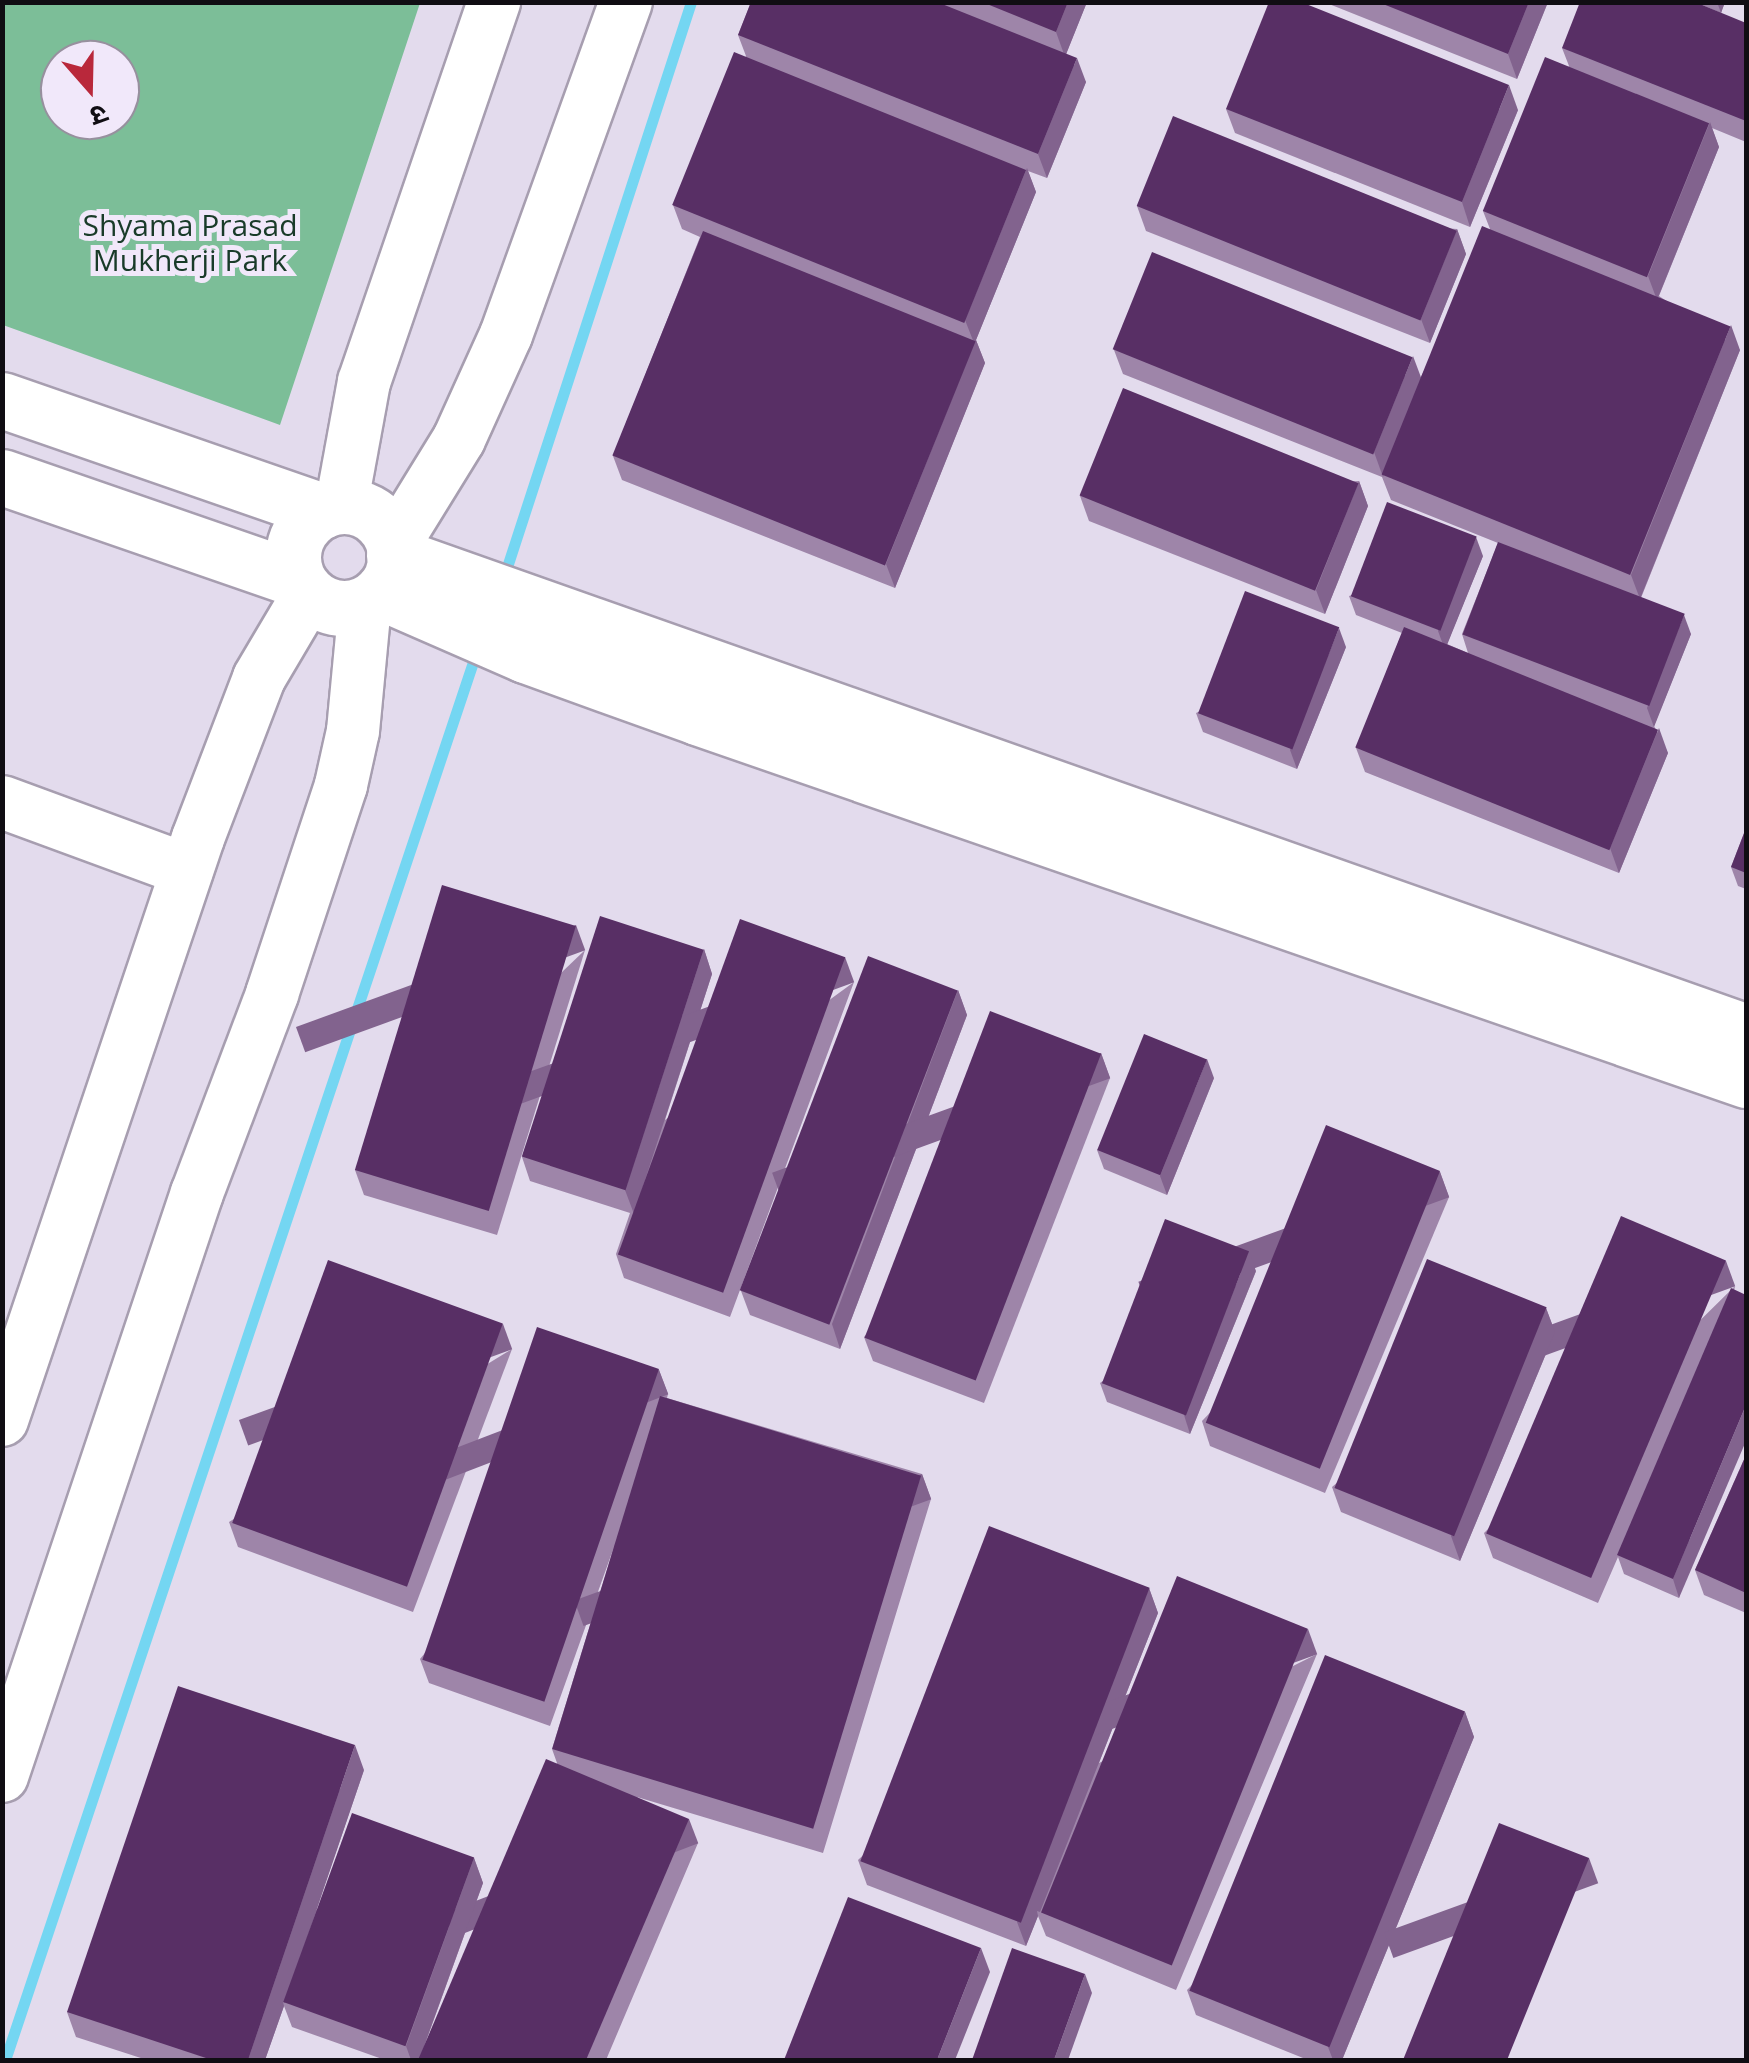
<!DOCTYPE html>
<meta charset="utf-8">
<style>
body{margin:0}
#map{position:relative;width:1749px;height:2063px;overflow:hidden;background:#e3dbed;font-family:"Open Sans","Noto Sans Devanagari",sans-serif}
div>[style]{position:absolute}
[style*='--x']{left:calc(var(--x)*1px);top:calc(var(--y)*1px);width:calc(var(--w)*1px);rotate:calc(var(--a)*1deg)}
.green>*{inset:0;background:#7cbe98}
.stream>*{height:11px;margin:-5.5px;padding:0 5.5px;transform-origin:5.5px;border-radius:5.5px;background:#74d6f2}
.roads{filter:drop-shadow(2px 0 #a79eb0) drop-shadow(-2px 0 #a79eb0) drop-shadow(0 2px #a79eb0) drop-shadow(0 -2px #a79eb0)}
.minor>*{height:52px;margin:-26px;padding:0 26px;transform-origin:26px;border-radius:26px;background:#fff}
.major>*{height:55px;margin:-27.5px;padding:0 27.5px;transform-origin:27.5px;border-radius:27.5px;background:#fff}
.major>.ring{margin:-27.5px;padding:0;box-sizing:content-box;background:none;border:55px solid #fff;border-radius:50%}
.wall>*{inset:0;background:#9e85a9}
.shaded-wall>*{inset:0;background:#82638e;transform-origin:0 0}
.building>*{inset:0;background:#582f65;transform-origin:0 0}
span{translate:-50% -50%;white-space:nowrap;text-align:center;line-height:1.15;-webkit-text-stroke:10px #f1e8fa;paint-order:stroke}
.park-label{font-size:30px;color:#193b29}
.frame{position:absolute;inset:0;border:5px solid #100d13;pointer-events:none}
.north{position:absolute;left:40px;top:40px;width:100px;height:100px;box-sizing:border-box;background:#f1e8fa;border:2px solid #97909e;border-radius:50%;rotate:160deg;font-size:28px;font-weight:700;line-height:40px;text-align:center;color:#100d13}
.north::after{content:'';display:block;margin:auto;width:35px;height:45px;background:#b9283b;clip-path:polygon(50% 0,100% 100%,50% 72%,0 100%)}
</style>
<div id="map">
<div class="green">
<i style="clip-path:polygon(evenodd,2px 3px,420px 3px,280px 425px,3px 325px,2px 3px,60px 60px,120px 60px,120px 120px,60px 120px,60px 60px)"></i>
</div>
<div class="stream">
<i style="--x:506;--y:570;--w:597;--a:-71.96"></i>
<i style="--x:5;--y:2060;--w:1481;--a:-71.49"></i>
</div>
<div class="roads">
<div class="minor">
<i style="--x:341;--y:507;--w:127;--a:-79.6"></i>
<i style="--x:364;--y:382;--w:402;--a:-71.1"></i>
<i style="--x:395;--y:543;--w:122;--a:-58.4"></i>
<i style="--x:459;--y:439;--w:114;--a:-65.7"></i>
<i style="--x:506;--y:335;--w:354;--a:-70.2"></i>
<i style="--x:2;--y:802;--w:197;--a:20.2"></i>
<i style="--x:2;--y:1420;--w:614;--a:-71.39"></i>
<i style="--x:198;--y:838;--w:171;--a:-69.1"></i>
<i style="--x:259;--y:678;--w:96;--a:-59.4"></i>
<i style="--x:2;--y:1776;--w:615;--a:-71.51"></i>
<i style="--x:197;--y:1193;--w:213;--a:-69.3"></i>
<i style="--x:272;--y:994;--w:220;--a:-71.7"></i>
<i style="--x:341;--y:785;--w:55;--a:-77.5"></i>
<i style="--x:353;--y:731;--w:128;--a:-84.6"></i>
</div>
<div class="major">
<i style="--x:2;--y:400;--w:339;--a:19.1"></i>
<i style="--x:2;--y:477;--w:312;--a:19.1"></i>
<i class="ring" style="left:293px;top:506px;width:47px;height:47px"></i>
<i style="--x:394;--y:555;--w:1434;--a:19.43"></i>
<i style="--x:381;--y:592;--w:157;--a:23.6"></i>
<i style="--x:525;--y:655;--w:183;--a:19.8"></i>
<i style="--x:697;--y:717;--w:1110;--a:19.09"></i>
</div>
</div>
<div class="wall">
<i style="clip-path:polygon(751px 2px,1087px 2px,1066px 54px,1086px 82px,1047px 178px,1028px 171px,1036px 192px,976px 340px,985px 363px,895px 588px,622px 480px,613px 456px,700px 237px,682px 229px,673px 205px,746px 56px,738px 35px)"></i>
<i style="clip-path:polygon(1324px 2px,1548px 2px,1517px 79px)"></i>
<i style="clip-path:polygon(1695px 2px,1725px 2px,1721px 13px)"></i>
<i style="clip-path:polygon(1746px 23px,1746px 142px,1712px 128px,1719px 147px,1659px 296px,1740px 350px,1641px 598px,1691px 634px,1654px 726px,1668px 753px,1619px 873px,1365px 772px,1356px 748px,1402px 633px,1356px 615px,1349px 596px,1483px 556px,1447px 644px,1468px 653px,1462px 634px,1498px 543px,1391px 500px,1382px 477px,1123px 374px,1114px 350px,1421px 377px,1490px 229px,1483px 211px,1569px 66px,1562px 48px)"></i>
<i style="clip-path:polygon(1226px 109px,1518px 110px,1470px 227px,1235px 133px)"></i>
<i style="clip-path:polygon(1137px 206px,1457px 229px,1466px 254px,1430px 343px,1146px 231px)"></i>
<i style="clip-path:polygon(1359px 481px,1368px 506px,1325px 614px,1089px 521px,1080px 496px)"></i>
<i style="clip-path:polygon(1346px 647px,1297px 769px,1203px 732px,1196px 713px)"></i>
<i style="clip-path:polygon(1746px 828px,1746px 889px,1738px 886px,1731px 867px)"></i>
<i style="clip-path:polygon(704px 949px,712px 974px,665px 1120px,854px 982px,730px 1317px,624px 1278px,616px 1254px,630px 1213px,530px 1181px,522px 1157px)"></i>
<i style="clip-path:polygon(585px 950px,497px 1235px,364px 1195px,355px 1170px)"></i>
<i style="clip-path:polygon(958px 990px,967px 1015px,840px 1349px,750px 1315px,741px 1291px)"></i>
<i style="clip-path:polygon(1101px 1053px,1110px 1078px,984px 1403px,873px 1361px,864px 1337px)"></i>
<i style="clip-path:polygon(1214px 1078px,1167px 1195px,1104px 1169px,1097px 1150px)"></i>
<i style="clip-path:polygon(1440px 1172px,1449px 1197px,1325px 1493px,1210px 1446px,1202px 1421px)"></i>
<i style="clip-path:polygon(1256px 1271px,1190px 1434px,1107px 1402px,1100px 1383px)"></i>
<i style="clip-path:polygon(1735px 1286px,1679px 1598px,1624px 1574px,1618px 1557px,1598px 1603px,1493px 1558px,1484px 1533px)"></i>
<i style="clip-path:polygon(1546px 1308px,1555px 1332px,1460px 1561px,1341px 1512px,1332px 1487px)"></i>
<i style="clip-path:polygon(512px 1349px,413px 1612px,238px 1547px,229px 1522px)"></i>
<i style="clip-path:polygon(659px 1370px,668px 1394px,667px 1398px,922px 1474px,931px 1499px,823px 1853px,637px 1797px,698px 1843px,606px 2060px,385px 2060px,292px 2027px,284px 2006px,265px 2060px,147px 2060px,76px 2037px,67px 2012px,364px 1770px,316px 1910px,474px 1858px,483px 1883px,424px 2047px,557px 1763px,552px 1749px,614px 1547px,550px 1726px,429px 1683px,420px 1659px)"></i>
<i style="clip-path:polygon(1746px 1455px,1746px 1613px,1704px 1595px,1695px 1570px)"></i>
<i style="clip-path:polygon(1149px 1588px,1158px 1613px,1099px 1763px,1317px 1654px,1176px 1990px,1046px 1936px,1038px 1916px,1026px 1946px,867px 1885px,858px 1860px)"></i>
<i style="clip-path:polygon(1465px 1712px,1474px 1737px,1342px 2060px,1308px 2060px,1196px 2015px,1187px 1990px)"></i>
</div>
<div class="shaded-wall">
<i style="clip-path:polygon(1068px 2px,1087px 2px,1065px 57px,1056px 32px)"></i>
<i style="clip-path:polygon(1529px 2px,1548px 2px,1517px 79px,1508px 54px)"></i>
<i style="clip-path:polygon(1717px 2px,1725px 2px,1721px 13px)"></i>
<i style="clip-path:polygon(1077px 58px,1086px 82px,1047px 178px,1038px 154px)"></i>
<i style="clip-path:polygon(1509px 85px,1518px 110px,1470px 227px,1462px 202px)"></i>
<i style="clip-path:polygon(1710px 122px,1719px 147px,1657px 300px,1648px 276px)"></i>
<i style="clip-path:polygon(1027px 168px,1036px 192px,976px 340px,985px 363px,895px 588px,886px 564px,974px 343px,965px 320px)"></i>
<i style="clip-path:polygon(1457px 229px,1466px 254px,1430px 343px,1421px 319px)"></i>
<i style="clip-path:polygon(1731px 325px,1740px 350px,1640px 599px,1631px 575px)"></i>
<i style="clip-path:polygon(1413px 356px,1422px 380px,1383px 477px,1374px 452px)"></i>
<i style="clip-path:polygon(1359px 481px,1368px 506px,1325px 614px,1316px 590px)"></i>
<i style="clip-path:polygon(1476px 537px,1483px 556px,1445px 650px,1438px 631px)"></i>
<i style="clip-path:polygon(1684px 615px,1691px 634px,1654px 727px,1647px 708px)"></i>
<i style="clip-path:polygon(1339px 628px,1346px 647px,1297px 769px,1290px 750px)"></i>
<i style="clip-path:polygon(1659px 728px,1668px 753px,1619px 873px,1610px 848px)"></i>
<i style="left:576px;top:925px;width:27px;height:298px;rotate:70deg"></i>
<i style="clip-path:polygon(704px 949px,712px 974px,634px 1214px,625px 1190px)"></i>
<i style="left:845px;top:957px;width:27px;height:357px;rotate:70deg"></i>
<i style="clip-path:polygon(958px 990px,967px 1015px,840px 1349px,832px 1324px)"></i>
<i style="left:1101px;top:1053px;width:27px;height:350px;rotate:70deg"></i>
<i style="clip-path:polygon(1207px 1059px,1214px 1078px,1167px 1195px,1160px 1176px)"></i>
<i style="left:1440px;top:1172px;width:27px;height:321px;rotate:70deg"></i>
<i style="clip-path:polygon(1249px 1252px,1256px 1271px,1190px 1434px,1184px 1415px)"></i>
<i style="left:1726px;top:1261px;width:27px;height:345px;rotate:70deg"></i>
<i style="clip-path:polygon(1546px 1308px,1555px 1332px,1460px 1561px,1451px 1536px)"></i>
<i style="left:503px;top:1324px;width:27px;height:281px;rotate:70deg"></i>
<i style="left:659px;top:1370px;width:26px;height:351px;rotate:69deg"></i>
<i style="clip-path:polygon(1746px 1405px,1746px 1441px,1679px 1598px,1673px 1579px)"></i>
<i style="left:922px;top:1474px;width:27px;height:370px;rotate:70deg"></i>
<i style="clip-path:polygon(1149px 1588px,1158px 1613px,1040px 1912px,1037px 1911px,1038px 1916px,1026px 1946px,1017px 1922px)"></i>
<i style="left:1308px;top:1629px;width:27px;height:365px;rotate:70deg"></i>
<i style="clip-path:polygon(1465px 1712px,1474px 1737px,1342px 2060px,1333px 2060px,1328px 2047px)"></i>
<i style="clip-path:polygon(355px 1745px,364px 1770px,285px 2003px,283px 2002px,284px 2006px,265px 2060px,248px 2060px)"></i>
<i style="left:689px;top:1819px;width:26px;height:262px;rotate:69deg"></i>
<i style="clip-path:polygon(474px 1858px,483px 1883px,419px 2060px,411px 2060px,406px 2046px)"></i>
<i style="left:1589px;top:1858px;width:27px;height:218px;rotate:70deg"></i>
<i style="clip-path:polygon(981px 1948px,990px 1972px,955px 2060px,937px 2060px)"></i>
<i style="clip-path:polygon(1085px 1974px,1092px 1993px,1068px 2060px,1054px 2060px)"></i>
</div>
<div class="building">
<i style="clip-path:polygon(751px 2px,937px 2px,1077px 58px,1038px 154px,738px 35px)"></i>
<i style="clip-path:polygon(982px 2px,1068px 2px,1056px 32px)"></i>
<i style="clip-path:polygon(1269px 2px,1301px 2px,1509px 85px,1462px 202px,1226px 109px)"></i>
<i style="clip-path:polygon(1378px 2px,1529px 2px,1508px 54px)"></i>
<i style="clip-path:polygon(1580px 2px,1695px 2px,1746px 23px,1746px 121px,1562px 48px)"></i>
<i style="left:734px;top:52px;width:315px;height:165px;rotate:22deg"></i>
<i style="left:1545px;top:57px;width:177px;height:166px;rotate:22deg"></i>
<i style="left:1173px;top:116px;width:306px;height:97px;rotate:22deg"></i>
<i style="left:1482px;top:226px;width:268px;height:268px;rotate:22deg"></i>
<i style="left:703px;top:231px;width:294px;height:242px;rotate:22deg"></i>
<i style="left:1152px;top:252px;width:281px;height:105px;rotate:22deg"></i>
<i style="left:1123px;top:388px;width:254px;height:116px;rotate:22deg"></i>
<i style="left:1387px;top:502px;width:96px;height:101px;rotate:21deg"></i>
<i style="left:1498px;top:542px;width:200px;height:99px;rotate:21deg"></i>
<i style="left:1245px;top:591px;width:101px;height:131px;rotate:21deg"></i>
<i style="left:1404px;top:627px;width:274px;height:130px;rotate:22deg"></i>
<i style="clip-path:polygon(1746px 828px,1746px 873px,1731px 867px)"></i>
<i style="left:442px;top:885px;width:140px;height:298px;rotate:17deg"></i>
<i style="left:600px;top:916px;width:109px;height:253px;rotate:18deg"></i>
<i style="left:740px;top:919px;width:112px;height:357px;rotate:20deg"></i>
<i style="left:868px;top:956px;width:96px;height:358px;rotate:21deg"></i>
<i style="left:990px;top:1011px;width:119px;height:350px;rotate:21deg"></i>
<i style="left:1144px;top:1034px;width:68px;height:125px;rotate:22deg"></i>
<i style="left:1326px;top:1125px;width:123px;height:321px;rotate:22deg"></i>
<i style="left:1621px;top:1216px;width:114px;height:345px;rotate:23deg"></i>
<i style="left:1165px;top:1219px;width:90px;height:176px;rotate:21deg"></i>
<i style="left:1427px;top:1259px;width:129px;height:247px;rotate:22deg"></i>
<i style="left:328px;top:1260px;width:186px;height:280px;rotate:20deg"></i>
<i style="clip-path:polygon(1731px 1288px,1746px 1295px,1746px 1405px,1673px 1579px,1617px 1555px)"></i>
<i style="left:537px;top:1327px;width:129px;height:352px;rotate:19deg"></i>
<i style="left:660px;top:1396px;width:273px;height:369px;rotate:17deg"></i>
<i style="clip-path:polygon(1746px 1455px,1746px 1593px,1695px 1570px)"></i>
<i style="left:989px;top:1526px;width:172px;height:359px;rotate:21deg"></i>
<i style="left:1177px;top:1576px;width:141px;height:363px;rotate:22deg"></i>
<i style="left:1325px;top:1655px;width:151px;height:362px;rotate:22deg"></i>
<i style="clip-path:polygon(178px 1686px,355px 1745px,248px 2060px,212px 2060px,67px 2012px)"></i>
<i style="clip-path:polygon(546px 1759px,689px 1819px,586px 2060px,418px 2060px)"></i>
<i style="left:352px;top:1813px;width:130px;height:201px;rotate:20deg"></i>
<i style="clip-path:polygon(1499px 1823px,1589px 1858px,1507px 2060px,1403px 2060px)"></i>
<i style="clip-path:polygon(848px 1897px,981px 1948px,937px 2060px,784px 2060px)"></i>
<i style="clip-path:polygon(1012px 1948px,1085px 1974px,1054px 2060px,972px 2060px)"></i>
</div>
<div class="park-label">
<span style="left:190px;top:242px">Shyama Prasad<br>Mukherji Park</span>
</div>
<div class="frame"></div>
<div class="north">उ</div>
</div>
